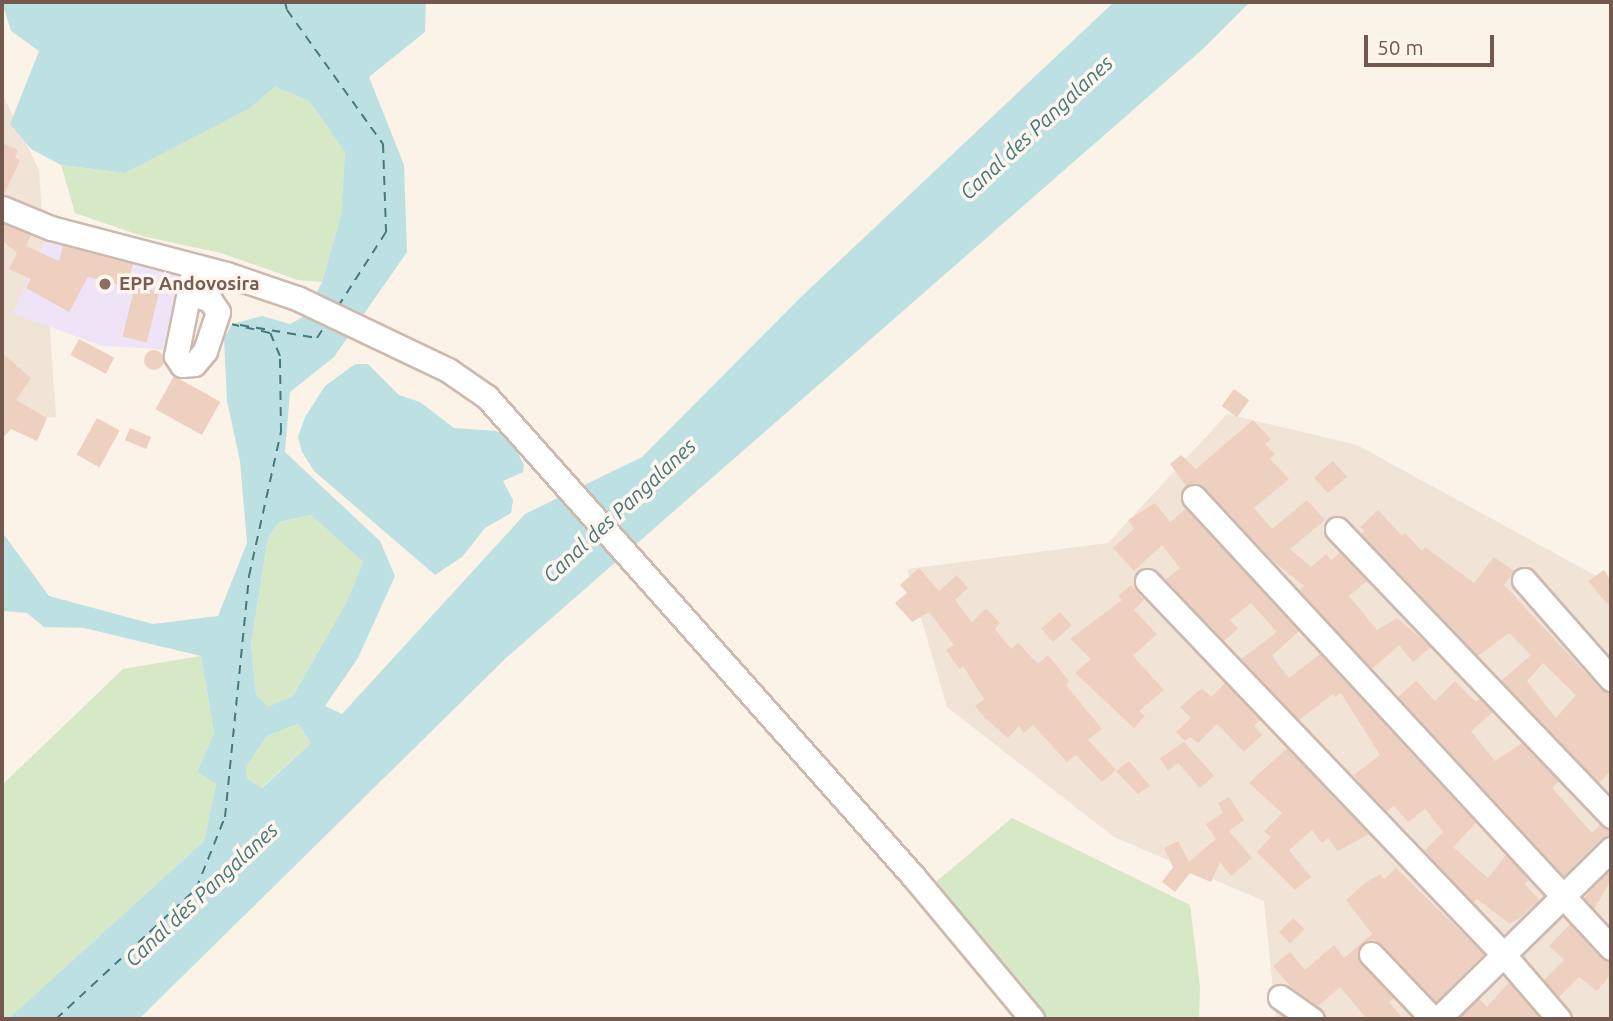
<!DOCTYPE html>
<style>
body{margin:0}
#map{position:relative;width:1613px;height:1021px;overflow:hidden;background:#fbf2e8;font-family:Ubuntu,sans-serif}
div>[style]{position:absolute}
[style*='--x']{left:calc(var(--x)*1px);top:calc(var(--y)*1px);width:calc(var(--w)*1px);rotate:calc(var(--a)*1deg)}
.residential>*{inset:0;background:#f2e3d7}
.education>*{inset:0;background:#efe4f7}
.green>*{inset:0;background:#d7e8c7}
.water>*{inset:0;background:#bde1e3}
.ferry>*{height:2px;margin-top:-1px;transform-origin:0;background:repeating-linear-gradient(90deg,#46797e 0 9px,transparent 0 16px)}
.building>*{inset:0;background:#eed0c1;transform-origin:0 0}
.round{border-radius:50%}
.roads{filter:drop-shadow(2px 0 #ccbaaf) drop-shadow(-2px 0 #ccbaaf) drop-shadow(0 2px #ccbaaf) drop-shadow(0 -2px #ccbaaf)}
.minor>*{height:23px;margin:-11.5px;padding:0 11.5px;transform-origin:11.5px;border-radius:11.5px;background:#fff}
.dots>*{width:19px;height:19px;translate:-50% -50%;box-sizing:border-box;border:4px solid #fef6ee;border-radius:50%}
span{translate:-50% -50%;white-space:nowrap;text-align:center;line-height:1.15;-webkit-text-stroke:7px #fef6ee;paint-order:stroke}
.education-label{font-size:19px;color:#785e54;font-weight:700}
.left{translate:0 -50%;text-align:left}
.water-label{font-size:21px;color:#46797e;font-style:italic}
.frame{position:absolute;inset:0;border:4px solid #73584e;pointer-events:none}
.scale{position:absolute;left:1364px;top:35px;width:130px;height:32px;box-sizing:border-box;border:4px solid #73584e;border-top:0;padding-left:9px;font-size:21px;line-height:24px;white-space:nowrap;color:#73584e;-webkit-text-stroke:5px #fef6ee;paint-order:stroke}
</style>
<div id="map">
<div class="residential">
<i style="clip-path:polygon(2px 93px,39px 170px,56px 417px,2px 421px)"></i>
<i style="clip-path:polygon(1227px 414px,1357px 445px,1611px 584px,1611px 1019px,1276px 1019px,1264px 901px,1114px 837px,947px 707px,907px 569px,1108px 543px)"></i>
</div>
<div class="education">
<i style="clip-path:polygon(47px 235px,184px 275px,173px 350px,102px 346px,13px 313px)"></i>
</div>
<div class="green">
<i style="clip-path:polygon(275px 87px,309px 101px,345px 152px,341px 215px,322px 282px,298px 280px,221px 253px,142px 236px,75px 213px,61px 165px,125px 173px,249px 109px)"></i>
<i style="clip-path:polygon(311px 515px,363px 562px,347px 601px,293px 696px,268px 708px,256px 695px,251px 645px,268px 538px,279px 522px)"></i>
<i style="clip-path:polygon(201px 656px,214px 733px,197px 772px,216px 784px,204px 841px,8px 1019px,2px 1019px,2px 785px,123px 669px)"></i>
<i style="clip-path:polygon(298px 724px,311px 743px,261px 788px,246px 779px,246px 767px,267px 736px)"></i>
<i style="clip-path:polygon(1012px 818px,1190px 905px,1200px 987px,1199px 1019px,1044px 1019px,931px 886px)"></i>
</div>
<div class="water">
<i style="clip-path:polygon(evenodd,2px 2px,426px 2px,425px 32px,369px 77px,404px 165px,407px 252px,334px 357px,290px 392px,285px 452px,380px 541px,395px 576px,358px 658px,325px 706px,342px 714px,525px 514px,642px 457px,801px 297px,1114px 2px,1250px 2px,1204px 48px,507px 657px,139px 1019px,8px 1019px,204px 841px,216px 784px,197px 772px,214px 733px,201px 656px,84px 628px,44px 627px,27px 613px,2px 611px,2px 532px,49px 596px,153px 624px,218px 616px,247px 543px,240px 461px,227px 401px,224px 339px,232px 324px,262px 316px,290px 324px,305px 316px,322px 282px,341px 215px,345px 152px,309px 101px,275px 87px,249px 109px,125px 173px,61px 165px,31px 149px,10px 124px,39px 51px,11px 31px,2px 2px,311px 515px,363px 562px,347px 601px,293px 696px,268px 707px,256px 695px,251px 645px,268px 538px,279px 522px,311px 515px,2px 2px,298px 724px,311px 743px,262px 788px,247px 779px,246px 767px,267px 736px,298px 724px)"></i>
<i style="clip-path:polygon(355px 364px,368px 364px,399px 395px,420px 402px,454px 428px,497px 431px,514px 445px,524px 465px,523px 472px,503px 481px,513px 500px,511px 513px,485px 528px,462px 557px,435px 575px,314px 471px,302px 452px,298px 437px,305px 417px,325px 386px)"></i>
</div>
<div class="ferry">
<i style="--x:285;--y:2;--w:8;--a:76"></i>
<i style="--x:287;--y:10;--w:165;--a:54.4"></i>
<i style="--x:383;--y:144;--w:88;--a:88"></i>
<i style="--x:386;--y:232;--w:87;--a:122.8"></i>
<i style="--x:240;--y:325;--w:78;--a:9.6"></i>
<i style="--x:317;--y:338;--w:17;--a:-57"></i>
<i style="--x:56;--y:1019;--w:191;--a:-42.9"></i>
<i style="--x:196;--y:889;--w:78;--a:-68.1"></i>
<i style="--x:225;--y:817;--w:242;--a:-84.3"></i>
<i style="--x:249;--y:576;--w:148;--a:-77.5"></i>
<i style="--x:281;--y:432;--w:76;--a:-90.8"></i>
<i style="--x:280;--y:356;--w:25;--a:-113"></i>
<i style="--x:270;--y:333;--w:39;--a:-167"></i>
</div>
<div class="building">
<i style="clip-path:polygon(2px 143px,18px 150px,15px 158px,20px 160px,4px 195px)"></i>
<i style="clip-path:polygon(2px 223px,31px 235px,26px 246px,59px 261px,63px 246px,133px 264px,126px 287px,88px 277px,69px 312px,26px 288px,31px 279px,9px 269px,17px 253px,2px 240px)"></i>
<i style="left:135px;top:286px;width:25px;height:52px;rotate:14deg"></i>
<i style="left:79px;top:339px;width:40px;height:18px;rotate:28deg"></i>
<i class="round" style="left:144px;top:350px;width:20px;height:20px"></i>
<i style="clip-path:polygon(2px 353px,31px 378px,16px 400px,47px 418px,37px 441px,11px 429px,2px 439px)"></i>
<i style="left:174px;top:376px;width:53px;height:38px;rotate:29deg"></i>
<i style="left:1234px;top:389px;width:19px;height:21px;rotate:36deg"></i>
<i style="left:97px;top:418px;width:26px;height:42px;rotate:29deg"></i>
<i style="clip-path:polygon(1253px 420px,1271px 439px,1265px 444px,1275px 454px,1270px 459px,1289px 479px,1254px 508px,1272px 529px,1307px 500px,1325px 520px,1290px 549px,1311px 567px,1326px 554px,1331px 560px,1340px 553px,1367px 581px,1349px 596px,1377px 630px,1397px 618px,1431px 647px,1413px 662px,1399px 645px,1372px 669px,1299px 590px,1304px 586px,1273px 561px,1204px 487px,1186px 486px,1170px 464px,1181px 455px,1196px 469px)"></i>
<i style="left:130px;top:428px;width:23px;height:13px;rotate:23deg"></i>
<i style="left:1333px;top:461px;width:21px;height:25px;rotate:49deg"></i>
<i style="clip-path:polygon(1155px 503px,1170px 522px,1186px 509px,1299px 631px,1272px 656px,1289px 678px,1320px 654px,1476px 823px,1453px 847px,1488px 878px,1506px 855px,1529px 880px,1525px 884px,1539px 900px,1522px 916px,1510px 924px,1477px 899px,1473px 903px,1424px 851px,1443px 832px,1425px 809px,1408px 822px,1394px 806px,1386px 812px,1361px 785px,1354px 775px,1380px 755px,1341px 693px,1335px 697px,1333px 694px,1299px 720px,1241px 659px,1277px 632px,1251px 603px,1230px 620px,1238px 629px,1224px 641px,1165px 580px,1180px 568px,1162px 545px,1134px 571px,1113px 548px,1134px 529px,1128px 520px)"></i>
<i style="clip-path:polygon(evenodd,1378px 510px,1402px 536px,1405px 533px,1422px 551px,1425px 547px,1474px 583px,1494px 557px,1514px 571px,1504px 585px,1600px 688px,1611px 693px,1611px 771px,1599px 783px,1501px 681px,1531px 655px,1509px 633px,1478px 656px,1361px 534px,1365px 531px,1360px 527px,1378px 510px,1543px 663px,1576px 695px,1556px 718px,1527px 681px,1543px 663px)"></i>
<i style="clip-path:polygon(919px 568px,939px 591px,957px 575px,968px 588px,955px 600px,972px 622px,986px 608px,1000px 623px,995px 629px,1011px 649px,1018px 643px,1038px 664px,1048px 655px,1069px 681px,1066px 685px,1102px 729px,1088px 740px,1116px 770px,1102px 782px,1076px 755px,1067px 762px,1033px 725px,1024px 733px,1019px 726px,1008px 738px,984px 717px,975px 706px,984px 699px,963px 666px,959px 669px,946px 650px,954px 645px,929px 612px,912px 622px,895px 603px,907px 593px,900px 585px)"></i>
<i style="clip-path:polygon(1604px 570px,1611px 581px,1611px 608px,1588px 581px)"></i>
<i style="clip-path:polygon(1131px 585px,1144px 600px,1134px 610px,1157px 634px,1133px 656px,1164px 690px,1139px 711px,1145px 716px,1134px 728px,1075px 673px,1091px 659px,1070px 639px,1122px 600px,1118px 596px)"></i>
<i style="left:1060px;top:612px;width:18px;height:25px;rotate:49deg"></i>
<i style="clip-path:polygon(1416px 681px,1435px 701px,1455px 681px,1476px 702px,1480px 699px,1493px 712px,1471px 731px,1495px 761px,1522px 743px,1559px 781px,1552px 788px,1592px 833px,1600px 825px,1611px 830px,1611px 835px,1601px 839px,1564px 876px,1398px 697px)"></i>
<i style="clip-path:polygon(1225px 683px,1260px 720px,1254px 726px,1262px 735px,1244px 752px,1217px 724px,1198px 743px,1190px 737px,1185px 741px,1176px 732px,1191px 718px,1180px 707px,1202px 688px,1211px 697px)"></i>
<i style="clip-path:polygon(1184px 742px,1214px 776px,1200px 788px,1178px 763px,1168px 771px,1160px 758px)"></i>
<i style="clip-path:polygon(1287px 748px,1369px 834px,1338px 851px,1328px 838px,1322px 843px,1312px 830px,1289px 850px,1311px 877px,1295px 890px,1257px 852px,1271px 837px,1264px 831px,1282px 813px,1249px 783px)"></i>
<i style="clip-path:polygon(1129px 761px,1150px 786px,1138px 794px,1116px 771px)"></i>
<i style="clip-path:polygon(1229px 797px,1244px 820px,1229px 831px,1252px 858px,1231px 876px,1220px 862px,1211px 882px,1190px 873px,1175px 892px,1162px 882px,1173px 867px,1164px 848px,1178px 841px,1189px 862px,1216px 839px,1206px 824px,1223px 813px,1218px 803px)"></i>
<i style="clip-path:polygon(1396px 868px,1484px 954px,1436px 1002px,1381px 944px,1374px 940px,1362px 943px,1358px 958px,1394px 998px,1389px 1002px,1403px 1019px,1367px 1019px,1340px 987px,1318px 1006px,1291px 987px,1273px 966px,1290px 952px,1305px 970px,1334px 945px,1344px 958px,1372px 934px,1346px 900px,1365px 883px,1380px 874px,1384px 879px)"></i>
<i style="clip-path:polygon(1611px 868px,1611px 880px,1594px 909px,1584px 898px)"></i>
<i style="left:1293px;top:918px;width:16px;height:20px;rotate:45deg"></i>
<i style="clip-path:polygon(1570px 924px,1601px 958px,1611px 962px,1611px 974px,1597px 991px,1579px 977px,1559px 997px,1544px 980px,1564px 960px,1549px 946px)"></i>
<i style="clip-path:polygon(1509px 982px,1538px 1016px,1535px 1019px,1458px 1019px,1479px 998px,1487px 1007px)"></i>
</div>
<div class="roads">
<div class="minor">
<i style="--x:2;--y:208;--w:53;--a:22.2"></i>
<i style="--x:51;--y:228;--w:181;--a:14.7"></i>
<i style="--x:226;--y:274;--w:75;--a:18.7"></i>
<i style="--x:297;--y:298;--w:167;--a:25.5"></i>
<i style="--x:448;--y:370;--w:47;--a:34.7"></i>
<i style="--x:487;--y:397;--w:641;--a:48.35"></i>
<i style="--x:913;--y:876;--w:186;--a:50.2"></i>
<i style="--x:190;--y:292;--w:22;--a:22"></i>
<i style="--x:210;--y:300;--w:14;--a:56"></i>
<i style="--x:218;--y:312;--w:41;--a:108.4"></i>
<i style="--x:205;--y:351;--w:17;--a:130"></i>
<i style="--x:194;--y:364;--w:12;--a:175"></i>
<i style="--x:182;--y:365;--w:11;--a:-124"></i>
<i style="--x:176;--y:356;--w:91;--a:-78.6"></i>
<i style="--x:1194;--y:497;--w:614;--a:47.24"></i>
<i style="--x:1337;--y:529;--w:397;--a:46.3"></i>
<i style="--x:1524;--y:580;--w:132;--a:48.7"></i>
<i style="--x:1147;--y:581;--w:517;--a:46.33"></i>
<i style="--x:1504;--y:955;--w:84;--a:49.3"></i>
<i style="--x:1371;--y:954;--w:90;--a:46.4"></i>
<i style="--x:1280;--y:997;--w:39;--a:35"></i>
<i style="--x:1438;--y:1019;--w:243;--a:-44.5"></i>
</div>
</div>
<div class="dots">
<i style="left:105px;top:284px;background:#8d6e63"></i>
</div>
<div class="education-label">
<span class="left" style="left:119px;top:284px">EPP Andovosira</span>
</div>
<div class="water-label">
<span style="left:1036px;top:127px;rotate:-43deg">Canal des Pangalanes</span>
<span style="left:619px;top:510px;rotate:-43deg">Canal des Pangalanes</span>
<span style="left:201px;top:894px;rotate:-43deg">Canal des Pangalanes</span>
</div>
<div class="frame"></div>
<div class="scale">50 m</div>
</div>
